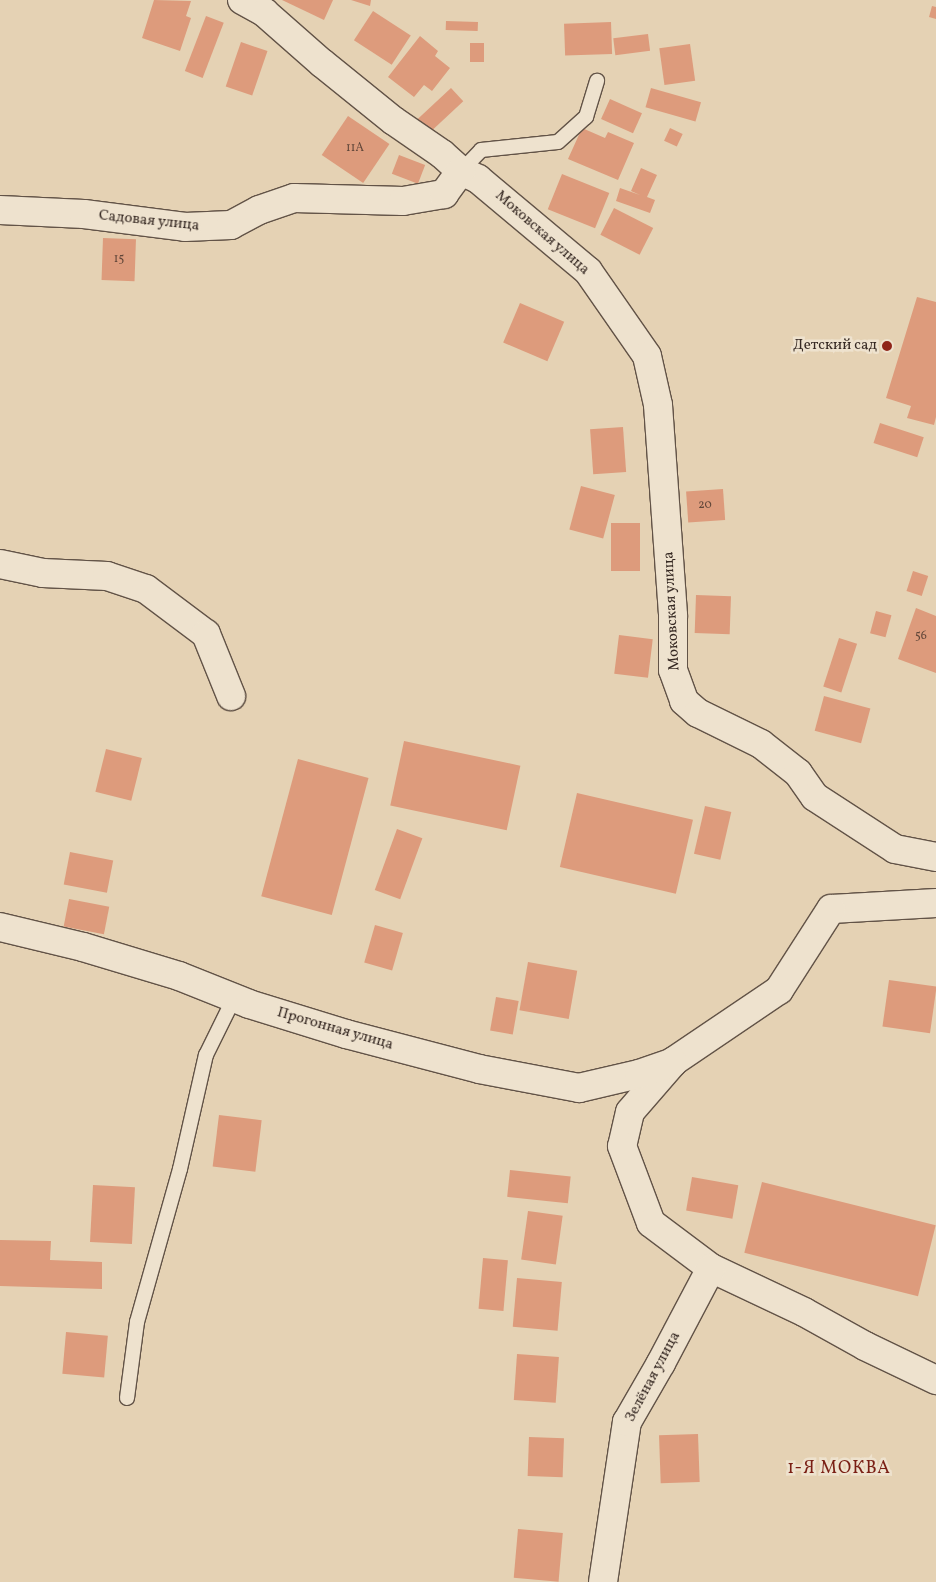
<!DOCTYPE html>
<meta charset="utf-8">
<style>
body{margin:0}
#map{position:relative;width:936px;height:1582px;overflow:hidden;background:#e5d2b4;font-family:Vollkorn,serif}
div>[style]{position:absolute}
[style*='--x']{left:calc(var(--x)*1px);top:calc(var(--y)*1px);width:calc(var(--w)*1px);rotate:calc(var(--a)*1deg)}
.building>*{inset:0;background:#dd9b7c;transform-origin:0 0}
.roads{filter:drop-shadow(1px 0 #625347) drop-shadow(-1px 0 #625347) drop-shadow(0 1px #625347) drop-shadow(0 -1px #625347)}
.lane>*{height:14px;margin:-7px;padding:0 7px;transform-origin:7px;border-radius:7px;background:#eee2ce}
.street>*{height:28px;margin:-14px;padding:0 14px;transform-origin:14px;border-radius:14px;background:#eee2ce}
.dots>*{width:14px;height:14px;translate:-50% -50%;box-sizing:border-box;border:2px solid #eee2ce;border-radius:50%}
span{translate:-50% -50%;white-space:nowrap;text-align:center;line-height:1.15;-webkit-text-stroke:5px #eee2ce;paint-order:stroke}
.number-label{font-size:12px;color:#604639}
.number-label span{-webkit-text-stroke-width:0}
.street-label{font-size:15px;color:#362923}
.poi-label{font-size:15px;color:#362923}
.right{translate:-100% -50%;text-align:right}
.quarter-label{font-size:18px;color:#7a1f14;letter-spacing:1px}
</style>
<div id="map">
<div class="building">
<i style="clip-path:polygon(154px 0,191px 1px,186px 16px,191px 18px,180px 51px,142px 38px)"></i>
<i style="clip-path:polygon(282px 0,333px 0,324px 20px)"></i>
<i style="clip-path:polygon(351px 0,371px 0,370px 6px)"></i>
<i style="clip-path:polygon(932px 6px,936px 7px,936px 19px,929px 17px)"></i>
<i style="left:373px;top:11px;width:45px;height:35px;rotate:33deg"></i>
<i style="left:206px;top:16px;width:19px;height:59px;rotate:21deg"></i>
<i style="left:446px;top:21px;width:32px;height:9px;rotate:2deg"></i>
<i style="left:611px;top:22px;width:32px;height:47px;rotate:88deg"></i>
<i style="left:648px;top:34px;width:17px;height:35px;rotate:83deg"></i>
<i style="clip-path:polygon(420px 36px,438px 51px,435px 56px,450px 68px,432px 91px,424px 85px,414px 97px,388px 77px)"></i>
<i style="left:241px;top:42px;width:28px;height:47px;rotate:19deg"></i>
<i style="left:470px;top:43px;width:14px;height:19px"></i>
<i style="left:690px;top:44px;width:37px;height:31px;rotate:82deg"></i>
<i style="left:451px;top:88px;width:18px;height:51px;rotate:47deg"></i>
<i style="left:651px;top:88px;width:52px;height:20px;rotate:16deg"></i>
<i style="left:610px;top:99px;width:35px;height:22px;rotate:24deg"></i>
<i style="left:348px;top:116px;width:50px;height:47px;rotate:34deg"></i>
<i style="clip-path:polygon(582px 128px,605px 138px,608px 132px,634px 143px,618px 180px,568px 159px)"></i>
<i style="left:670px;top:128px;width:14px;height:14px;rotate:25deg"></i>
<i style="left:399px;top:155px;width:28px;height:20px;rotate:21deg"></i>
<i style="clip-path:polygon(641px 168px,657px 175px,647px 197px,655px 200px,650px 213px,616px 201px,620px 188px,640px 195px,631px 191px)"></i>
<i style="left:562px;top:174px;width:51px;height:38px;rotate:22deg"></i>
<i style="left:614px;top:208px;width:44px;height:30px;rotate:27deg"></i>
<i style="left:103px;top:238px;width:33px;height:42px;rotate:2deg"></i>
<i style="clip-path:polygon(917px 297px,936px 302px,936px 417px,934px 425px,907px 418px,911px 406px,886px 398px)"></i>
<i style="left:520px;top:303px;width:48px;height:43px;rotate:23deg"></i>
<i style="left:880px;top:423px;width:46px;height:21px;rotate:18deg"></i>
<i style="left:623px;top:427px;width:45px;height:33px;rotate:86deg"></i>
<i style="left:581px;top:486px;width:35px;height:45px;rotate:15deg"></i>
<i style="left:723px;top:489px;width:31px;height:37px;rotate:86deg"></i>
<i style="left:611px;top:523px;width:29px;height:48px"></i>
<i style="left:913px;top:571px;width:16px;height:21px;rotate:18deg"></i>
<i style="left:696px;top:595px;width:35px;height:38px;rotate:2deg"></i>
<i style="clip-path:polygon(916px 608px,936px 616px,936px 673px,898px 659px)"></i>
<i style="left:876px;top:611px;width:16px;height:23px;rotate:15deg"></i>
<i style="left:619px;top:635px;width:34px;height:39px;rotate:7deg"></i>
<i style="left:839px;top:638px;width:19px;height:51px;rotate:18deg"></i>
<i style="left:824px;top:696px;width:48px;height:36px;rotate:15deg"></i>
<i style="left:404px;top:741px;width:119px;height:66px;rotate:12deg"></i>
<i style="left:106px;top:749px;width:37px;height:44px;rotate:14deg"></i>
<i style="left:298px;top:759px;width:73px;height:142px;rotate:15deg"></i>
<i style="left:577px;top:793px;width:119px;height:76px;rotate:13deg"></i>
<i style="left:705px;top:806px;width:27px;height:49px;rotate:13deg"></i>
<i style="left:397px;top:829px;width:27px;height:65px;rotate:20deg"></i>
<i style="left:70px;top:852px;width:44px;height:33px;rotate:11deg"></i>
<i style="left:69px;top:899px;width:41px;height:28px;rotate:11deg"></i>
<i style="left:375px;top:925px;width:29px;height:39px;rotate:16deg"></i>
<i style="left:528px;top:962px;width:50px;height:49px;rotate:10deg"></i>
<i style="left:889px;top:980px;width:48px;height:47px;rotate:8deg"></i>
<i style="left:496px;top:997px;width:23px;height:34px;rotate:10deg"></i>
<i style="left:219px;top:1115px;width:43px;height:52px;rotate:7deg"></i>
<i style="left:510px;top:1170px;width:61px;height:27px;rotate:6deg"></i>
<i style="left:692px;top:1177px;width:47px;height:34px;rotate:10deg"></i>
<i style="left:762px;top:1182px;width:179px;height:73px;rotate:14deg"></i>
<i style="left:93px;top:1185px;width:42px;height:57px;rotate:3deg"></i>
<i style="left:528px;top:1211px;width:35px;height:49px;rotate:8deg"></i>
<i style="clip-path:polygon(0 1240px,51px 1241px,50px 1260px,102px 1262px,102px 1289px,0 1286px)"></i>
<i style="left:483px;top:1258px;width:25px;height:51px;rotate:5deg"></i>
<i style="left:517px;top:1278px;width:45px;height:49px;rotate:5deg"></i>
<i style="left:66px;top:1332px;width:42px;height:42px;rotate:5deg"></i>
<i style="left:517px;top:1354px;width:42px;height:46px;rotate:4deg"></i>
<i style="left:698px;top:1434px;width:48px;height:39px;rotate:88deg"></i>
<i style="left:529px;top:1437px;width:35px;height:39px;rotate:2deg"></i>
<i style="left:518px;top:1529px;width:45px;height:49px;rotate:5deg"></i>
</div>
<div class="roads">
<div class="lane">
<i style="--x:461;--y:171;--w:29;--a:-46"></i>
<i style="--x:481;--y:150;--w:77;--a:-5.9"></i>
<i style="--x:558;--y:142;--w:38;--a:-42"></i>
<i style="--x:586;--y:117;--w:38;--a:-73"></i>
<i style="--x:127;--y:1398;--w:77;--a:-82.5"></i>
<i style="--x:137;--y:1322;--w:159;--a:-74.3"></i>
<i style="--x:180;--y:1169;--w:117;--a:-77.2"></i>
<i style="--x:206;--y:1055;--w:64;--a:-63.8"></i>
</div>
<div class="street">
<i style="--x:242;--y:0;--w:26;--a:29"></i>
<i style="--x:265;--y:13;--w:76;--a:41.3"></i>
<i style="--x:322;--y:63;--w:92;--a:38.9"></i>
<i style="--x:394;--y:121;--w:58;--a:34.5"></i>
<i style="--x:442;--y:154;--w:25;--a:42"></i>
<i style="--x:461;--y:171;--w:19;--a:25"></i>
<i style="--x:478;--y:179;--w:143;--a:39.9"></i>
<i style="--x:588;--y:271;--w:103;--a:55.2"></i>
<i style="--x:647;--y:356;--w:50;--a:77.3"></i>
<i style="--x:658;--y:405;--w:212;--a:85.9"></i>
<i style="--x:673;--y:616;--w:54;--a:90"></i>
<i style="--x:673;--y:670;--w:33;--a:70"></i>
<i style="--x:684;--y:701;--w:18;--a:41"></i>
<i style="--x:698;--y:713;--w:70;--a:26.2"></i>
<i style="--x:761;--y:744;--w:47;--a:38.1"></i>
<i style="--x:798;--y:773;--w:29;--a:55"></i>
<i style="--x:815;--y:797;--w:95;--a:33"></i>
<i style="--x:895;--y:849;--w:42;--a:11"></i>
<i style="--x:0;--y:210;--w:84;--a:2.7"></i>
<i style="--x:84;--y:214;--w:102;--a:7.3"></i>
<i style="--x:185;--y:227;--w:46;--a:-2.5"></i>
<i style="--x:231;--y:225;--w:32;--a:-28"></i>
<i style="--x:259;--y:210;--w:37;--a:-19"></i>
<i style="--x:294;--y:198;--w:109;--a:1.6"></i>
<i style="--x:403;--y:201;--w:42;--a:-9.7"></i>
<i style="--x:444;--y:194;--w:29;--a:-54"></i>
<i style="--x:0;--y:564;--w:44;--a:11.8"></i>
<i style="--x:43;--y:573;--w:64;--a:2.7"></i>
<i style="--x:107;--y:576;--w:41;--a:18.4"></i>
<i style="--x:146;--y:589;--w:75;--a:36.9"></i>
<i style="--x:206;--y:634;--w:67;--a:68"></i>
<i style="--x:936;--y:903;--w:105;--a:176.7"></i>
<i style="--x:831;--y:909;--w:96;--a:122.7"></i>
<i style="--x:779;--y:990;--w:127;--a:145.9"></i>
<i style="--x:674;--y:1061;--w:67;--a:130.8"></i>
<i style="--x:630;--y:1112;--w:35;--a:103"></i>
<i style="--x:622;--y:1146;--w:82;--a:69.4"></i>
<i style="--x:651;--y:1223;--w:75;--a:36.9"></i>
<i style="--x:711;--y:1268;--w:103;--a:25.3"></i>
<i style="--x:804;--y:1312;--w:70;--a:29.1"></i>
<i style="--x:865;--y:1346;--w:79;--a:25.6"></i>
<i style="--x:0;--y:927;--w:85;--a:13.5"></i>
<i style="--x:83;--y:947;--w:100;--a:16.8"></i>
<i style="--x:179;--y:976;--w:75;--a:21.8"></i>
<i style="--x:249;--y:1004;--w:102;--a:17.2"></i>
<i style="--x:346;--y:1034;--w:138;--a:14.7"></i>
<i style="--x:479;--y:1069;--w:102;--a:10.8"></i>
<i style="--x:579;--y:1088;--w:62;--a:-13.1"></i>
<i style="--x:639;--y:1074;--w:36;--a:-19"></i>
<i style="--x:603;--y:1582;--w:162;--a:-81.5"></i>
<i style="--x:627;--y:1422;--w:68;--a:-60"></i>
<i style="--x:661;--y:1363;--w:107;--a:-62.2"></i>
</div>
</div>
<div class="dots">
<i style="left:887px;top:346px;background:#8f2418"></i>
</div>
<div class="number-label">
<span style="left:355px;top:149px">11А</span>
<span style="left:119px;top:260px">15</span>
<span style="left:705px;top:506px">20</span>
<span style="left:921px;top:637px">56</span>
</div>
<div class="street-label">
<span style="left:149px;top:221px;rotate:6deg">Садовая улица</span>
<span style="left:542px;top:233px;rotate:41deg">Моковская улица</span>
<span style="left:672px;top:611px;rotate:-93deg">Моковская улица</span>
<span style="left:335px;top:1029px;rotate:16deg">Прогонная улица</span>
<span style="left:653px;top:1377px;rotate:-62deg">Зелёная улица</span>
</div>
<div class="poi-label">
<span class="right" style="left:877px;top:346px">Детский сад</span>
</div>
<div class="quarter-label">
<span style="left:839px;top:1469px">1-Я МОКВА</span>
</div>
</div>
